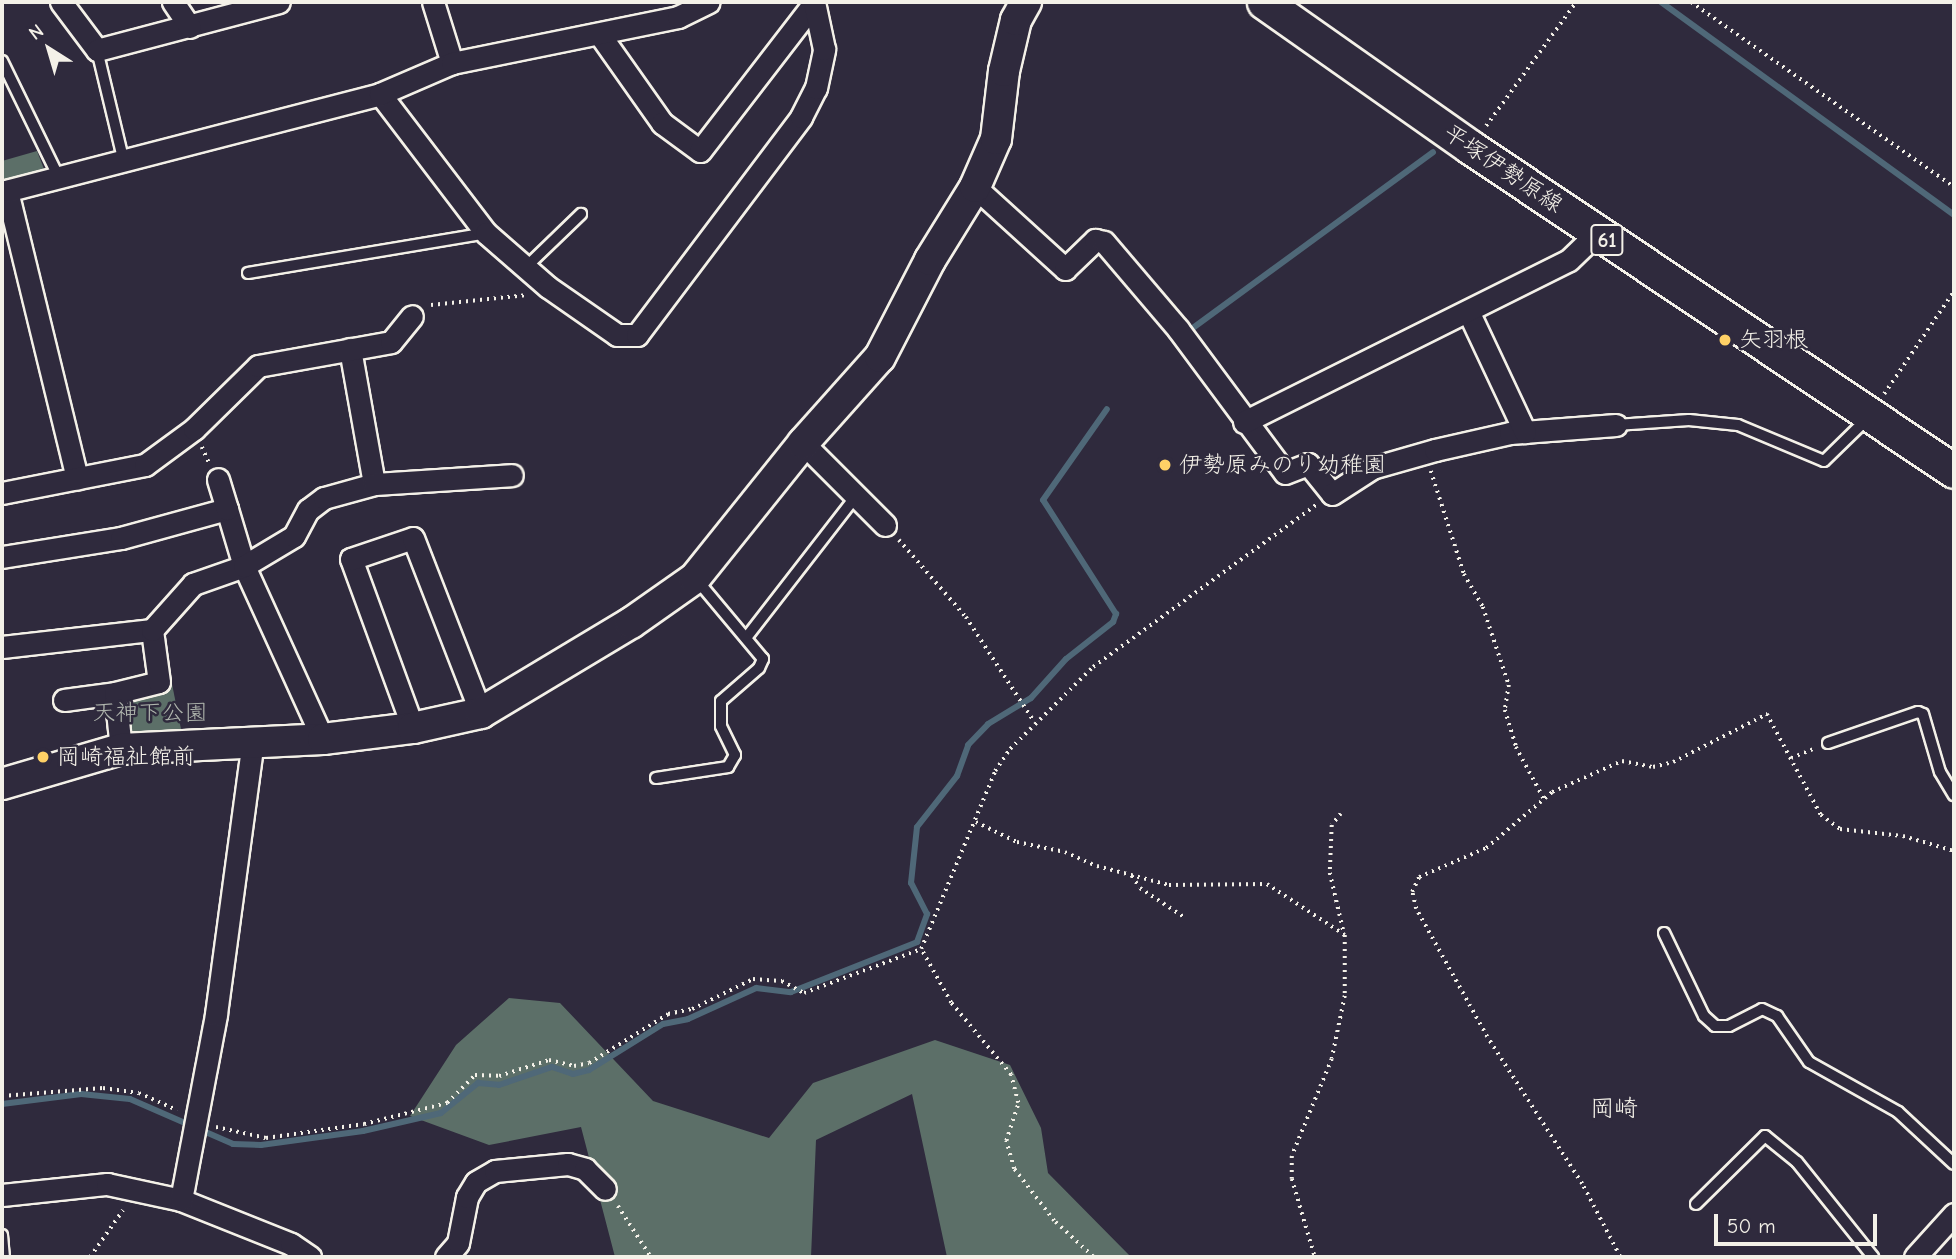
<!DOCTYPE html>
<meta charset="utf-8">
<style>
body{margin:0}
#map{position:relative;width:1956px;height:1259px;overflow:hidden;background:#2f2a3d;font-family:"Comic Neue","Klee One",sans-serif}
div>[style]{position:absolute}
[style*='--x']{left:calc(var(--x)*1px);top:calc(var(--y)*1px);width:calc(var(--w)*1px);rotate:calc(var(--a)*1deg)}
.green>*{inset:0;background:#5c6f68}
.stream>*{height:6px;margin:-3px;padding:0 3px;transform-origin:3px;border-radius:3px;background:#4f6878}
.path>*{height:3.5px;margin-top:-1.75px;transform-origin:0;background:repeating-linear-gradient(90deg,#f4f1e8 0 2px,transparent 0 7px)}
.roads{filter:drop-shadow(2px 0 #f4f1e8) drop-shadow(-2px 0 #f4f1e8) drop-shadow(0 2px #f4f1e8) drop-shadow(0 -2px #f4f1e8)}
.lane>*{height:10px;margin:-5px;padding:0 5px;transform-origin:5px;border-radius:5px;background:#2f2a3d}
.street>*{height:21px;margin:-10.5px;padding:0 10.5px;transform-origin:10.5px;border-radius:10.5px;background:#2f2a3d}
.secondary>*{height:30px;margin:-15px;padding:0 15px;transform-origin:15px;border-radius:15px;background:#2f2a3d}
.primary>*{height:33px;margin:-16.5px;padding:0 16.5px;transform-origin:16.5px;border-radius:16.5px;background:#2f2a3d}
.dots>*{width:19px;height:19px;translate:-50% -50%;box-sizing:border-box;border:4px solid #2f2a3d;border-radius:50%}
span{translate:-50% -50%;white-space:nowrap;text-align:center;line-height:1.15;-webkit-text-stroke:5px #2f2a3d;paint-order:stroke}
.shield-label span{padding:2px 5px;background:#2f2a3d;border:2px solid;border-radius:5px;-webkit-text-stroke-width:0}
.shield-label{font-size:21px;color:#f4f1e8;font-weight:700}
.street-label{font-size:23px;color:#f4f1e8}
.poi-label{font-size:23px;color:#f4f1e8}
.left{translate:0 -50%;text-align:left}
.park-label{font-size:23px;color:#b0b6ae}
.neighbourhood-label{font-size:24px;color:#f4f1e8}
.frame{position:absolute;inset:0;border:4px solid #f4f1e8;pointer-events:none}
.north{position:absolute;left:14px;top:14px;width:70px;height:70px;-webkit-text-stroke:5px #2f2a3d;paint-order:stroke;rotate:323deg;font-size:19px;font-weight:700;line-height:28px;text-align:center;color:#f4f1e8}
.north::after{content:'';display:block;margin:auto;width:24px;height:32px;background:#f4f1e8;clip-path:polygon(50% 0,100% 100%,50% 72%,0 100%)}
.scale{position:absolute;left:1714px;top:1214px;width:163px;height:32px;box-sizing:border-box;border:4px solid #f4f1e8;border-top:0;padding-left:9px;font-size:21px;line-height:24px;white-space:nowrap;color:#f4f1e8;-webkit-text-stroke:5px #2f2a3d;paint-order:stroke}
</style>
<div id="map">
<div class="green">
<i style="clip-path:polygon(37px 151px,46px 174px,2px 186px,2px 161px)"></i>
<i style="clip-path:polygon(172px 684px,182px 734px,126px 740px,126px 693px)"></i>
<i style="clip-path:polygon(509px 998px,560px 1003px,653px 1101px,769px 1138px,813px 1083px,935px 1040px,1010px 1065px,1041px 1128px,1048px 1173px,1131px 1257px,947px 1257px,912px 1094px,816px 1140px,811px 1257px,615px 1257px,581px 1127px,489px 1145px,410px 1116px,456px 1045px)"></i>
</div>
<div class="stream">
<i style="--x:1661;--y:2;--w:362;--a:36"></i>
<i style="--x:1186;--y:333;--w:306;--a:-36.2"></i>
<i style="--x:2;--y:1104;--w:80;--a:-7.2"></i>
<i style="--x:81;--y:1094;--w:49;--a:5.8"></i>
<i style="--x:130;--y:1099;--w:112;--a:23.6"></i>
<i style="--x:233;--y:1144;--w:28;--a:2"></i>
<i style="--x:261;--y:1145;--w:103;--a:-7.8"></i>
<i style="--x:363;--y:1131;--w:80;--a:-13"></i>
<i style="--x:441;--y:1113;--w:48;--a:-39"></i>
<i style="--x:478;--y:1083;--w:21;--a:5"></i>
<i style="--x:499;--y:1085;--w:56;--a:-18.8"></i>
<i style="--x:552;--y:1067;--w:22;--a:18"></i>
<i style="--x:573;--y:1074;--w:16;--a:-14"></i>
<i style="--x:589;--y:1070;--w:87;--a:-31.9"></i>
<i style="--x:663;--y:1024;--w:25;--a:-11"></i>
<i style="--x:688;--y:1019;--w:75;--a:-24.5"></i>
<i style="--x:756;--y:988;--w:35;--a:7"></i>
<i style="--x:791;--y:992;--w:136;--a:-21.6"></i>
<i style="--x:917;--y:942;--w:30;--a:-70"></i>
<i style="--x:927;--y:914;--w:35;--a:-117"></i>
<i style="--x:911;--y:883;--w:56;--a:-83.9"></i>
<i style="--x:917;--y:827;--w:65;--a:-51.9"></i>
<i style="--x:957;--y:776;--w:33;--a:-70"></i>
<i style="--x:968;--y:745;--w:29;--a:-46"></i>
<i style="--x:988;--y:724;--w:50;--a:-31.2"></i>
<i style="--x:1031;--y:698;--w:52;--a:-48.1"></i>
<i style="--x:1066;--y:659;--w:60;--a:-38.2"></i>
<i style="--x:1113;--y:622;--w:9;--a:-69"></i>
<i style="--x:1116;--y:614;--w:135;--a:-122.6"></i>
<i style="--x:1043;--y:500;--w:111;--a:-54.9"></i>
</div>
<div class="path">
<i style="--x:1691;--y:2;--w:322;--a:35.1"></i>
<i style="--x:1486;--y:126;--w:153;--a:-54"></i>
<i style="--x:431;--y:305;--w:97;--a:-5.9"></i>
<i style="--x:1884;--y:394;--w:125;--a:-55.8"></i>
<i style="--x:202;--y:447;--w:17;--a:66"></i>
<i style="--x:1431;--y:471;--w:108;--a:72.2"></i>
<i style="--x:1464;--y:574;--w:38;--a:60"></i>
<i style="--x:1483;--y:607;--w:82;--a:71.6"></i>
<i style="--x:1509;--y:685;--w:25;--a:99"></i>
<i style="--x:1505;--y:710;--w:39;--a:73"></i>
<i style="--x:1516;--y:747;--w:59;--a:61.7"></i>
<i style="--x:899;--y:540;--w:102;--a:49"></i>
<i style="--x:966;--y:617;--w:126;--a:56.9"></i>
<i style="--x:1791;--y:758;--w:24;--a:-22"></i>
<i style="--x:1341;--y:814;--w:14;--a:129"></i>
<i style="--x:1332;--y:825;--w:48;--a:92.4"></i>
<i style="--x:1330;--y:873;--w:62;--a:76.9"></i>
<i style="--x:976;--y:822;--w:46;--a:26"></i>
<i style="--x:1017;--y:842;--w:49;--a:11.8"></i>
<i style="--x:1065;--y:852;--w:35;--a:24"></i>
<i style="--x:1097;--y:866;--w:74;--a:14.8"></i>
<i style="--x:1169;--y:885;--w:98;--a:-0.6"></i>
<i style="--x:1267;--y:884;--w:93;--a:33.2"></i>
<i style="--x:1345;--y:935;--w:61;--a:90"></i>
<i style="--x:1345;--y:996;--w:64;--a:101.7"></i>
<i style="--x:1332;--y:1059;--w:105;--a:112.4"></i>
<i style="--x:1292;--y:1156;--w:23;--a:90"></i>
<i style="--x:1292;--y:1179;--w:81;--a:73.6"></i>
<i style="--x:1132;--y:876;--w:14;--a:56"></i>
<i style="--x:1140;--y:888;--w:53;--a:33.4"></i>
<i style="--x:2;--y:1096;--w:101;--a:-4.5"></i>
<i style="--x:103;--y:1088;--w:36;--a:8"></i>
<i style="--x:139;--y:1093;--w:42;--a:24.1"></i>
<i style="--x:216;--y:1127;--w:51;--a:12.4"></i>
<i style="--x:266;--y:1138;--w:99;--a:-8.1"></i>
<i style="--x:364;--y:1124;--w:86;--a:-14.2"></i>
<i style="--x:447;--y:1103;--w:40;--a:-45"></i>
<i style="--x:475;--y:1075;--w:24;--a:2"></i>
<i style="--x:499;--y:1076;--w:52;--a:-17.7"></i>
<i style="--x:549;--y:1060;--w:26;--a:13"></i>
<i style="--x:574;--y:1066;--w:15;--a:-11"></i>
<i style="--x:589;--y:1063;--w:93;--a:-31.8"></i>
<i style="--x:668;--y:1014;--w:25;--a:-12"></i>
<i style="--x:692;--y:1009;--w:68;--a:-26.2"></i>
<i style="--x:753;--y:979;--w:29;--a:4"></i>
<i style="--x:782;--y:981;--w:25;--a:29"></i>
<i style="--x:804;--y:993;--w:125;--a:-20.6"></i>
<i style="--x:618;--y:1206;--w:61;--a:57.1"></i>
<i style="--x:90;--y:1257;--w:57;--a:-54.9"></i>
<i style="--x:1093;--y:1257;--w:53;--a:-137.3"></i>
<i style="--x:1054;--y:1221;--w:66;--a:-127.6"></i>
<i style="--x:1014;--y:1169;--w:29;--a:-106"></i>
<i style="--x:1006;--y:1141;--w:40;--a:-72"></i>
<i style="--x:1018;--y:1103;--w:29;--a:-104"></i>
<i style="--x:1011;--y:1075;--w:94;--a:-129.8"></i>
<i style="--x:951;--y:1003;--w:62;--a:-119.1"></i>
<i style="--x:921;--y:949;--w:193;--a:-67.4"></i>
<i style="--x:995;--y:771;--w:27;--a:-56"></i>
<i style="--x:1010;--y:749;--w:117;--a:-44.7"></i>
<i style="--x:1093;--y:667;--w:276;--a:-36"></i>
<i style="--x:1620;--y:1257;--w:82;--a:-117.5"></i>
<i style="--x:1582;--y:1184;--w:175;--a:-122.9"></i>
<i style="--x:1487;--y:1037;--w:146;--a:-119"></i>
<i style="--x:1416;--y:909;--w:17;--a:-103"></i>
<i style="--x:1412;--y:892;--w:17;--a:-65"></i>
<i style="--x:1419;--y:877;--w:73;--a:-23.4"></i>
<i style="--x:1486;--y:848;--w:87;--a:-40.3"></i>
<i style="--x:1552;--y:792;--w:77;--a:-23.9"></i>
<i style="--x:1622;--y:761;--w:32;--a:11"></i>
<i style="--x:1653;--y:767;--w:21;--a:-14"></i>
<i style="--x:1673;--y:762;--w:106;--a:-27.1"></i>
<i style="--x:1767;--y:714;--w:115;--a:61.9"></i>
<i style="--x:1821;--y:815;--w:24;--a:36"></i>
<i style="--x:1840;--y:829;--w:63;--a:6.3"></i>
<i style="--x:1903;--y:836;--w:53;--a:16.4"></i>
</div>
<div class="roads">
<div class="lane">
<i style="--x:97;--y:50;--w:111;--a:76.5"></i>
<i style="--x:2;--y:61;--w:128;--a:64"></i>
<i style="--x:525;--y:268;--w:78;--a:-44"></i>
<i style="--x:248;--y:273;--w:241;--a:-9.5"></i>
<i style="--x:1616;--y:425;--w:73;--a:-3.9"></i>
<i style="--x:1689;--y:420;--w:49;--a:5.8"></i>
<i style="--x:1738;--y:425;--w:93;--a:22.7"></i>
<i style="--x:1824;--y:461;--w:62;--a:-44.3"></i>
<i style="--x:746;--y:638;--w:180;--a:-52.2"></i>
<i style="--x:1828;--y:743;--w:95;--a:-19"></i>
<i style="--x:1918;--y:712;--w:5;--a:22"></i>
<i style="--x:1923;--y:714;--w:60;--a:73.7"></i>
<i style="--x:1940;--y:772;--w:27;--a:59"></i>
<i style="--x:656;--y:778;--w:73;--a:-8.7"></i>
<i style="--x:728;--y:767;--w:14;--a:-60"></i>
<i style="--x:735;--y:755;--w:32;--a:-116"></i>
<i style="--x:721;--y:726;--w:25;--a:-90"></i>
<i style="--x:721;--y:701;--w:50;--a:-41"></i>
<i style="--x:759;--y:668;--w:10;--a:-66"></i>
<i style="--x:763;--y:659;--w:103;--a:-129.9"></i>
<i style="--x:1664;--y:933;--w:92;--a:64.3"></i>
<i style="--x:1704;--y:1016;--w:15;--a:42"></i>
<i style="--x:1715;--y:1026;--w:14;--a:0"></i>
<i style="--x:1729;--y:1026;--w:37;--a:-27"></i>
<i style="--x:1762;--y:1009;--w:17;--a:25"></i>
<i style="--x:1777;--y:1016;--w:56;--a:55.2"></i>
<i style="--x:1809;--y:1062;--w:102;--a:29.3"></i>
<i style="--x:1898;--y:1112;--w:76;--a:42.9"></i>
<i style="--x:1696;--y:1204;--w:97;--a:-44.6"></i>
<i style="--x:1765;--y:1136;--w:41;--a:39.1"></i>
<i style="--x:1797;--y:1162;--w:122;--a:51.3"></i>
<i style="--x:2;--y:1235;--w:22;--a:85"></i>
</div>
<div class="street">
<i style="--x:61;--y:2;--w:60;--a:53.1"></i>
<i style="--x:97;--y:50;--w:188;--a:-14.8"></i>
<i style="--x:173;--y:2;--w:30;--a:56"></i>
<i style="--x:433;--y:2;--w:64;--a:72.7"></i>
<i style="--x:600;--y:35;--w:108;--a:54.8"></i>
<i style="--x:662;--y:123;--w:47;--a:36.4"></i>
<i style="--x:700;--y:151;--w:187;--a:-52.4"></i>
<i style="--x:380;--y:94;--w:175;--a:52.7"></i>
<i style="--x:486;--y:233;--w:82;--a:41.1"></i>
<i style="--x:548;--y:287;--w:84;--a:34.8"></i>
<i style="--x:617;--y:335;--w:20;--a:0"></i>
<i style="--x:637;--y:335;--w:273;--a:-53"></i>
<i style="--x:801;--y:117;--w:33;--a:-63"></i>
<i style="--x:816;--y:88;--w:40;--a:-78"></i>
<i style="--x:824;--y:49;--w:48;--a:-102"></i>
<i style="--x:975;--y:187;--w:122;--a:42.3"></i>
<i style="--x:1065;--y:269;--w:42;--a:-44"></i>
<i style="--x:1095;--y:240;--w:9;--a:13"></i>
<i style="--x:1104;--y:242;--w:114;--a:49.6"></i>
<i style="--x:1178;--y:329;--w:179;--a:53.4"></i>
<i style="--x:1285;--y:473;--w:25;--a:-21"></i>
<i style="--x:1308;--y:464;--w:38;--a:51"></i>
<i style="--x:1332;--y:494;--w:48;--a:-33"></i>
<i style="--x:1372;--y:468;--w:66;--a:-15.9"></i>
<i style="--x:1435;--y:450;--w:77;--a:-12.8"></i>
<i style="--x:1510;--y:433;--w:106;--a:-4.3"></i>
<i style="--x:7;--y:191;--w:296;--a:76.3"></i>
<i style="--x:2;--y:192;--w:390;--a:-14.5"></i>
<i style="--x:380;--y:94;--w:78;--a:-23.3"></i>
<i style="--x:452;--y:63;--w:231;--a:-11.5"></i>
<i style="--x:678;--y:17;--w:34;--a:-26"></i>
<i style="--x:1468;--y:311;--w:134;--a:64.8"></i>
<i style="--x:350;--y:349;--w:137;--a:79.9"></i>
<i style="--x:1244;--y:422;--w:363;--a:-26.5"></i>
<i style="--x:1569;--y:260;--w:39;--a:-44"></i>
<i style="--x:803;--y:443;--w:116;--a:45"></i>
<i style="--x:2;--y:493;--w:146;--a:-11.1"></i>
<i style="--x:145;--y:465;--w:61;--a:-36.3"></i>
<i style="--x:194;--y:429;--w:90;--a:-44.5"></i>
<i style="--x:258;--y:366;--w:135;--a:-10.2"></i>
<i style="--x:391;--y:342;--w:33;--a:-51"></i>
<i style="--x:227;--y:509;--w:59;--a:73.4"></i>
<i style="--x:244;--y:566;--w:190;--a:65.5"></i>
<i style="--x:2;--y:557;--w:121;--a:-9.1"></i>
<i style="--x:121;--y:538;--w:110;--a:-15.3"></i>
<i style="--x:227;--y:509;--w:31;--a:-107"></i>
<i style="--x:2;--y:647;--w:151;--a:-6.5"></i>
<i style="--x:64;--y:700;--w:51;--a:-7.8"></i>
<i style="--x:413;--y:728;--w:180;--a:-110.1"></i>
<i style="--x:351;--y:559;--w:65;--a:-18.7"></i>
<i style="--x:413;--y:538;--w:188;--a:68.8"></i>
<i style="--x:121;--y:749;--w:56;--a:-96.1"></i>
<i style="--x:115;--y:693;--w:45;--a:-14"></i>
<i style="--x:159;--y:682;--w:52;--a:-97.7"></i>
<i style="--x:152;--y:630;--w:62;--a:-48.3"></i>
<i style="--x:193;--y:584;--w:54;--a:-19.4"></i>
<i style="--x:244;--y:566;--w:58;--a:-31"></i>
<i style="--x:294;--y:536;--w:30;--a:-62"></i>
<i style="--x:308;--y:510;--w:20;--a:-37"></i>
<i style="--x:324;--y:498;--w:52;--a:-15.6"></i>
<i style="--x:374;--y:484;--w:138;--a:-3.7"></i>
<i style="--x:2;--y:1195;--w:106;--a:-6"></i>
<i style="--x:107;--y:1184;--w:76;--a:12.2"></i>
<i style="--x:181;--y:1200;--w:118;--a:21.8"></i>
<i style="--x:291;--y:1244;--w:23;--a:34"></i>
<i style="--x:181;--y:1200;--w:189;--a:-79.3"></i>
<i style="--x:216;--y:1014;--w:275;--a:-82.3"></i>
<i style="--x:446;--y:1257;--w:18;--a:-49"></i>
<i style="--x:458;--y:1243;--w:47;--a:-78.9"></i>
<i style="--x:467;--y:1197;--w:17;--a:-59"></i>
<i style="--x:476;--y:1182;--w:22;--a:-30"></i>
<i style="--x:495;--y:1171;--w:73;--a:-5.5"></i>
<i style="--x:568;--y:1164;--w:18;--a:16"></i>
<i style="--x:585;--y:1169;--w:28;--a:45"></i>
<i style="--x:1915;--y:1257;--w:58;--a:-47.8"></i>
</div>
<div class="secondary">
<i style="--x:2;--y:784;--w:124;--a:-16.4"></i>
<i style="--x:121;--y:749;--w:202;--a:-2.8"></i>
<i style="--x:323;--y:739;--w:91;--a:-7"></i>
<i style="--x:413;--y:728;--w:70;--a:-12.4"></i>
<i style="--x:481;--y:713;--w:175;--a:-31"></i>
<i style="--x:631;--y:623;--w:78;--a:-35.1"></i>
<i style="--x:695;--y:578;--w:173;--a:-51.3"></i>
<i style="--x:803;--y:443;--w:115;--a:-48.2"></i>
<i style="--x:880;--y:357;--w:109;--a:-62.7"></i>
<i style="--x:930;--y:260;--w:86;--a:-58.3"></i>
<i style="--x:975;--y:187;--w:52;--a:-66.4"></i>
<i style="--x:996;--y:139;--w:68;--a:-83.3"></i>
<i style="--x:1004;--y:71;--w:52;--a:-76.8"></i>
<i style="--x:1016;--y:20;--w:21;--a:-61"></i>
</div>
<div class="primary">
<i style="--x:1264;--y:2;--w:252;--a:35.1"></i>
<i style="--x:1470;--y:147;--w:582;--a:33.8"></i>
</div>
</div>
<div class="dots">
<i style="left:1725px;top:340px;background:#ffd166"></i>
<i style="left:1165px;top:465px;background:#ffd166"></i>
<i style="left:43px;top:757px;background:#ffd166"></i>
</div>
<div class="shield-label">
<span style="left:1607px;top:240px">61</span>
</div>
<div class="street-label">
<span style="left:1503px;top:169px;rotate:34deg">平塚伊勢原線</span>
</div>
<div class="poi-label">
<span class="left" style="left:1739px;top:340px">矢羽根</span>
<span class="left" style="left:1179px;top:465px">伊勢原みのり幼稚園</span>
<span class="left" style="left:57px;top:757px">岡崎福祉館前</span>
</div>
<div class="park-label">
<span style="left:150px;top:713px">天神下公園</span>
</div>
<div class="neighbourhood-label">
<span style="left:1614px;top:1109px">岡崎</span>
</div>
<div class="frame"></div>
<div class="north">N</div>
<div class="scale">50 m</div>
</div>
